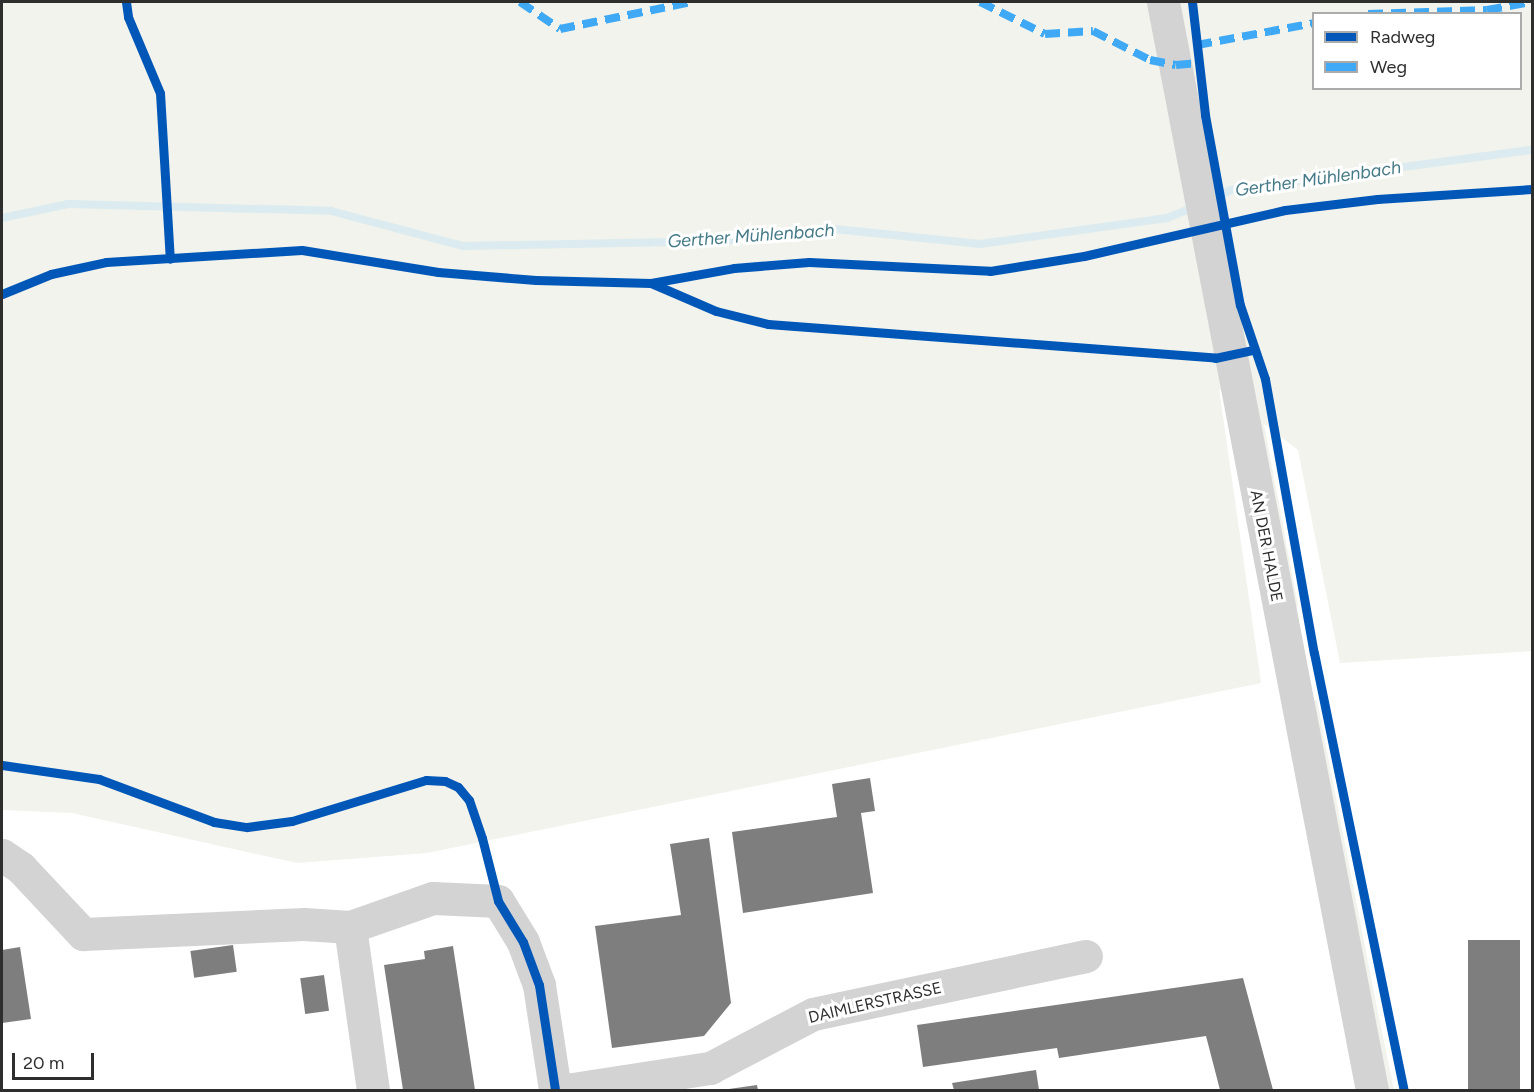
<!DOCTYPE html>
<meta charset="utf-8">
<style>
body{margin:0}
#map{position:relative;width:1534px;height:1092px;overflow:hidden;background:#fff;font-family:Figtree,sans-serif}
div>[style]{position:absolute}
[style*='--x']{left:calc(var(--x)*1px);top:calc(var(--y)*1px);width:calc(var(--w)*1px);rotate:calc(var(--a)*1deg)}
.green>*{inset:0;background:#f1f3ec}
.stream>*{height:8px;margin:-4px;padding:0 4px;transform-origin:4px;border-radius:4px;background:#dbebef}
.building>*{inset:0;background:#7e7e7e;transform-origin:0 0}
.minor>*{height:33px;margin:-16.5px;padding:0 16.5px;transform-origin:16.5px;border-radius:16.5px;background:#d3d3d3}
.quiet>*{height:8px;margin-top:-4px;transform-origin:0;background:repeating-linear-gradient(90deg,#3fa9f5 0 15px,transparent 0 23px)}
.cycleway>*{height:9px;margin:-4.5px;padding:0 4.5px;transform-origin:4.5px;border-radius:4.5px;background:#0057b8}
span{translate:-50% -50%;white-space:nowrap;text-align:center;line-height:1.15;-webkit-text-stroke:6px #fff;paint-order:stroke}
.street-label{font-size:16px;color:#2e2e2e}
.water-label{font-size:18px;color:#457a88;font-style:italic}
.frame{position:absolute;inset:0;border:3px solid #2e2e2e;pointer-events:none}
.legend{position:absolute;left:1312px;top:12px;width:210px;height:78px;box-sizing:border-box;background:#fff;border:2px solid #ababab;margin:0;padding:8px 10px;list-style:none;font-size:18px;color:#2e2e2e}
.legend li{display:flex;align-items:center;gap:12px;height:30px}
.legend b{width:30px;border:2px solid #ababab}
.scale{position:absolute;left:12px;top:1053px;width:82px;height:27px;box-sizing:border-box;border:3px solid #2e2e2e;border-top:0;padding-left:8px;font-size:18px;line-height:21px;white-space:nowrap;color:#2e2e2e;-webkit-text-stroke:4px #fff;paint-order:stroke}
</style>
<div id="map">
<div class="green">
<i style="clip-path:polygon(evenodd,2px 2px,1532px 2px,1532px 651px,1340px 663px,1298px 450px,1264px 424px,1298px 606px,1295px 608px,1256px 417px,1219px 389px,1261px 683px,427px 853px,297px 863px,72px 813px,2px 810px,2px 2px,1314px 14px,1520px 14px,1520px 88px,1314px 88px,1314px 14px)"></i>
<i style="clip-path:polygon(1317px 700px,1373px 988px,1394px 1090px,1387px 1090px,1312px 701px)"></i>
</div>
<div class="stream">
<i style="--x:1208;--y:201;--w:25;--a:-26"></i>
<i style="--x:1231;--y:190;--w:304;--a:-7.6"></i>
<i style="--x:2;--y:218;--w:67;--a:-12"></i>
<i style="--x:68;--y:204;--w:77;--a:1.5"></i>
<i style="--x:145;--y:206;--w:186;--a:1.5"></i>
<i style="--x:331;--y:211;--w:137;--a:14.9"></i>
<i style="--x:463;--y:246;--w:261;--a:-1.1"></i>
<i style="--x:724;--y:241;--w:112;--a:-6.2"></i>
<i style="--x:835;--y:229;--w:146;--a:5.9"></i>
<i style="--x:980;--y:244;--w:189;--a:-7.9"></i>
<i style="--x:1167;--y:218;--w:31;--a:-22"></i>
</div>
<div class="building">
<i style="clip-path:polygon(870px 778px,875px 811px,861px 813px,873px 893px,743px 913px,732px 832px,837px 817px,832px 784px)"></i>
<i style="clip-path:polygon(709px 838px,731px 1003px,704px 1036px,612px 1048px,595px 926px,681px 915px,670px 844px)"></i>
<i style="left:1520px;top:940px;width:150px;height:52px;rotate:90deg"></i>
<i style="left:233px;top:945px;width:27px;height:43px;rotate:82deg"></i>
<i style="clip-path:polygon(453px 946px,475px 1090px,403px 1090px,384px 965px,425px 959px,424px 951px)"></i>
<i style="clip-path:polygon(20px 947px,31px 1019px,2px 1023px,2px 950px)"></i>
<i style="left:324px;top:975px;width:36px;height:24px;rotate:82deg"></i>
<i style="clip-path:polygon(1243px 978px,1273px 1090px,1220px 1090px,1206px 1036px,1059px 1058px,1057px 1048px,923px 1067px,917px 1025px)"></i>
<i style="clip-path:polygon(1036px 1070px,1039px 1090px,954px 1090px,952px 1083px)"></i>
<i style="clip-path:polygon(757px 1085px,758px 1090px,729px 1090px,729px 1089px)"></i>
</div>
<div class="minor">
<i style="--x:1163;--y:2;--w:1108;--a:79.13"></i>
<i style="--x:2;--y:855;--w:23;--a:34"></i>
<i style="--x:21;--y:868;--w:91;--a:46.8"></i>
<i style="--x:83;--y:934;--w:221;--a:-2.6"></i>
<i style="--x:304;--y:924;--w:46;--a:3.7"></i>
<i style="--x:350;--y:927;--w:88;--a:-19.3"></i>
<i style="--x:433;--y:898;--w:65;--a:2.6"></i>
<i style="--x:498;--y:901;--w:48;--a:58.6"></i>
<i style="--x:523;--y:942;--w:46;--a:69.6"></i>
<i style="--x:539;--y:985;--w:106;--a:81.3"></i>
<i style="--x:350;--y:927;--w:165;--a:82"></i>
<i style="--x:566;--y:1090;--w:146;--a:-8.7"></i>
<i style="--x:710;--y:1068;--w:116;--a:-27.7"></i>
<i style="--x:813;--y:1014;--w:279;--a:-12"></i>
</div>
<div class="quiet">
<i style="--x:520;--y:2;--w:48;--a:34"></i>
<i style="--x:560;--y:29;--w:135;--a:-11.6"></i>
<i style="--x:980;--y:2;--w:72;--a:26.2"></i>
<i style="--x:1045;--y:34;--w:48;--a:-3.6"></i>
<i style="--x:1093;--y:31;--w:64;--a:27"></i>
<i style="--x:1150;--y:60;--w:26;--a:11"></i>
<i style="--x:1176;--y:65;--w:23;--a:-5"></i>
<i style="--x:1368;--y:14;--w:119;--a:-1.9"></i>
<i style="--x:1487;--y:10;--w:46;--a:-10.1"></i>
<i style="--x:1197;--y:45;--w:119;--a:-10.6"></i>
</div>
<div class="cycleway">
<i style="--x:126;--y:2;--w:15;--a:82"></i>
<i style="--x:128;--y:17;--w:82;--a:67.2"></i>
<i style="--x:160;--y:93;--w:166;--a:86.6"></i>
<i style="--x:1192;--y:2;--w:114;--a:83.4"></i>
<i style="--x:1205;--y:115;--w:193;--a:79.6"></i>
<i style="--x:1240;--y:305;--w:78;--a:71.3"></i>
<i style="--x:1265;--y:379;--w:278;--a:79.9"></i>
<i style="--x:1314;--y:653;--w:446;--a:78.4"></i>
<i style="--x:651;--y:283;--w:71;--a:23.3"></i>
<i style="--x:716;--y:311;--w:54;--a:14"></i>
<i style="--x:768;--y:324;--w:448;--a:4.3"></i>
<i style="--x:1215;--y:358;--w:39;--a:-12"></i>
<i style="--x:2;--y:294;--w:53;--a:-22.2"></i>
<i style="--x:51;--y:274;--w:56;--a:-12.3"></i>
<i style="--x:106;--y:262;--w:196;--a:-3.5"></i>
<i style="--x:302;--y:250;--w:138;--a:9.2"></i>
<i style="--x:438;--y:272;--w:98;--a:4.7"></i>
<i style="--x:536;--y:280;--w:115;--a:1.5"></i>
<i style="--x:651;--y:283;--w:84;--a:-10.2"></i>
<i style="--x:734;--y:268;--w:75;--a:-4.6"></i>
<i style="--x:809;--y:262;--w:181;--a:2.8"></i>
<i style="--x:990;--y:271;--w:95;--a:-9.1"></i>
<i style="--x:1084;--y:256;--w:206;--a:-12.9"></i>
<i style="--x:1285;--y:210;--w:93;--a:-6.8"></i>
<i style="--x:1377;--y:199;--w:155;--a:-3.7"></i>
<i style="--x:2;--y:765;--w:98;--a:8.2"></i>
<i style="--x:99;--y:779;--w:123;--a:20.5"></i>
<i style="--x:214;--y:822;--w:33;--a:9"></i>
<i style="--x:247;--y:827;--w:45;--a:-7.6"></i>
<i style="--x:292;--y:821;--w:140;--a:-17"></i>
<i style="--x:426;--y:780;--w:19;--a:3"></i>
<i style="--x:445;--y:781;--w:14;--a:25"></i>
<i style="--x:458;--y:787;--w:17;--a:50"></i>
<i style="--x:469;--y:800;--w:40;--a:71.1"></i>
<i style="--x:482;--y:838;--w:65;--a:75.7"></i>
<i style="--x:498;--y:901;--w:48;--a:58.6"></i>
<i style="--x:523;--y:942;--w:46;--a:69.6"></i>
<i style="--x:539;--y:985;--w:106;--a:81.3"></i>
</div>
<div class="street-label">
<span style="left:1266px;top:546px;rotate:79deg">AN DER HALDE</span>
<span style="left:875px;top:1003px;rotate:-13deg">DAIMLERSTRASSE</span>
</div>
<div class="water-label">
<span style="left:1318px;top:179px;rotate:-8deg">Gerther Mühlenbach</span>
<span style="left:751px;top:236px;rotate:-4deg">Gerther Mühlenbach</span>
</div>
<div class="frame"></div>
<ul class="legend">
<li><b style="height:8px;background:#0057b8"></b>Radweg</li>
<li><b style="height:8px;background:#3fa9f5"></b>Weg</li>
</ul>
<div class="scale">20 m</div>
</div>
